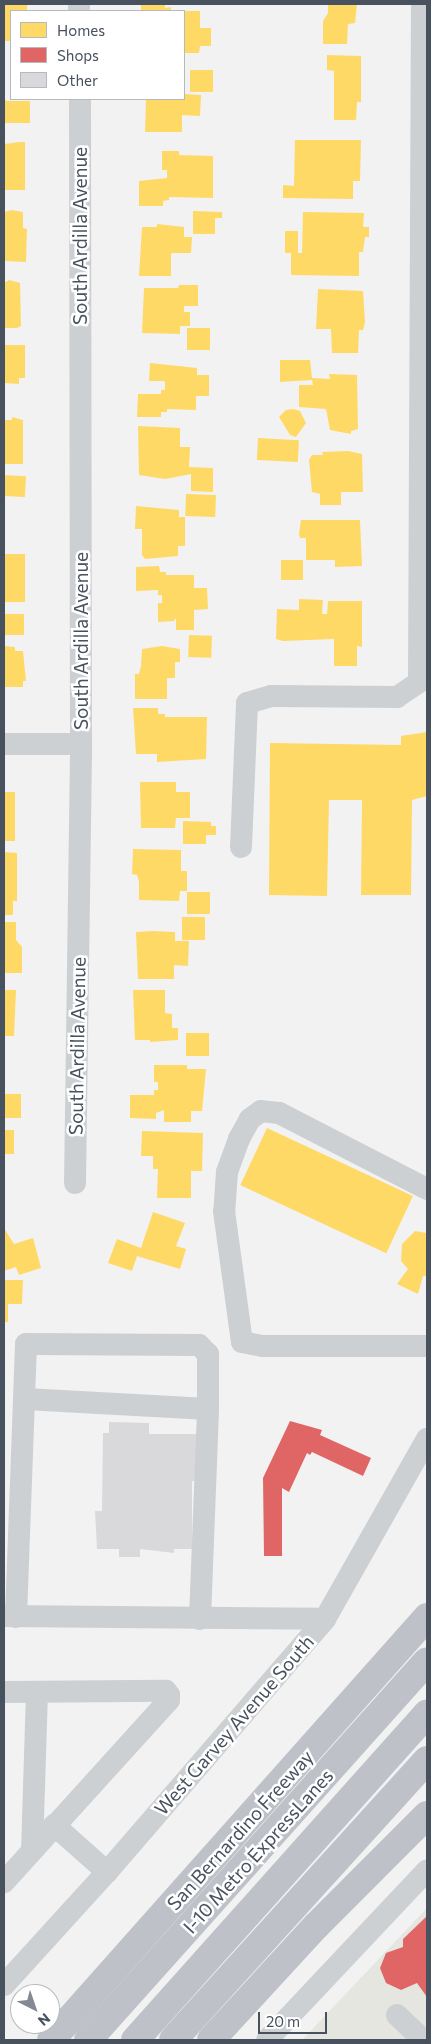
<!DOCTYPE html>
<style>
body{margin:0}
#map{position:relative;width:431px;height:2044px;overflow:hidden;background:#f2f2f2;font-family:Commissioner,sans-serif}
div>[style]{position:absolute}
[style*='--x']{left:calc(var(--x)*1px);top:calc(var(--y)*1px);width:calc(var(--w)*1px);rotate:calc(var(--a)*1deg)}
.commercial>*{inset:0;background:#e6e6e0}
.homes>*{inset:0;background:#ffd966;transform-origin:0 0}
.shops>*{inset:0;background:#e06666}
.building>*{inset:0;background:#d9d9db}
.minor>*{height:22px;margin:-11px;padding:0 11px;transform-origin:11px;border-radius:11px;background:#cdd0d3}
.highway>*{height:28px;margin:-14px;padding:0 14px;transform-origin:14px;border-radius:14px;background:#bec2c8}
span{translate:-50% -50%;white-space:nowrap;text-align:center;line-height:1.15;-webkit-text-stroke:5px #fff;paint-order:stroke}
.street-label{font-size:19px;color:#48525f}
.frame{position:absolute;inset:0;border:5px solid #48525f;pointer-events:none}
.legend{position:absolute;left:10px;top:10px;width:175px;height:90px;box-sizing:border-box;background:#fff;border:1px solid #b6babf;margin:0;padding:6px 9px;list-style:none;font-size:15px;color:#48525f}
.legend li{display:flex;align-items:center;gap:10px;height:25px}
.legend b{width:25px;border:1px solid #b6babf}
.north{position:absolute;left:10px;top:1984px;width:50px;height:50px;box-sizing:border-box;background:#fff;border:1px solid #b6babf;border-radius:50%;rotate:139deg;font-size:14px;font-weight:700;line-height:20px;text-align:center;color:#48525f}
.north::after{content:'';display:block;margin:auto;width:18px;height:22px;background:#848a92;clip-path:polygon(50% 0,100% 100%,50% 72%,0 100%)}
.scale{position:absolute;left:258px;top:2012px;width:69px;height:22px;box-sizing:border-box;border:2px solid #48525f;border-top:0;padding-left:6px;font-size:15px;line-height:18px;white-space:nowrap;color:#48525f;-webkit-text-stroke:4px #fff;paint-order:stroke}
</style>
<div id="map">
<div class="commercial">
<i style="clip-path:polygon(427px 1908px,427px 2040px,302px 2040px)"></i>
</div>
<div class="homes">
<i style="clip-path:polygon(4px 4px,27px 4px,27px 11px,11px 11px,11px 41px,4px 41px)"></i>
<i style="clip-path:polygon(141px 4px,165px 4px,165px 8px,171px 7px,171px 11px,141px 11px)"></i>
<i style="clip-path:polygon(328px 4px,357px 4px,355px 23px,348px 24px,347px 44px,323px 44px,323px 21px,328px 13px)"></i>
<i style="clip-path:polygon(184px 11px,200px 11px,200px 28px,211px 28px,211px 46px,200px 46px,199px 53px,184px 53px)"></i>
<i style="clip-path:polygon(327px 55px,361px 56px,361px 102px,357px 102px,356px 120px,334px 120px,334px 71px,327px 70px)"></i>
<i style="left:190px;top:70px;width:23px;height:22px"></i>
<i style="clip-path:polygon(184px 94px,201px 95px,200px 116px,182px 115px,182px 132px,145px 132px,146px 99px,184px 99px)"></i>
<i style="clip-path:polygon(4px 95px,6px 101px,30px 101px,30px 123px,5px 123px)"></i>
<i style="clip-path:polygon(295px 140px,361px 140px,360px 181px,353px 181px,353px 199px,283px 198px,283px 185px,294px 186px)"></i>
<i style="clip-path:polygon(20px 142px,25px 142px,25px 190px,4px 190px,4px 144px)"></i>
<i style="clip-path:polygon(162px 151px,179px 151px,179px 155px,213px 156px,213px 198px,169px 197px,169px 200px,163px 201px,163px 206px,139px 206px,139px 181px,167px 178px,167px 170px,162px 170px)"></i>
<i style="clip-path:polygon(12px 210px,23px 212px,23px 228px,27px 229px,26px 262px,4px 261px,4px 212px)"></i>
<i style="clip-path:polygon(193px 211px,222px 212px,222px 218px,215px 218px,215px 234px,193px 234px)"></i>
<i style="clip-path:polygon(303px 212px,364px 213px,363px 227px,369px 227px,369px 237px,365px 237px,363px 252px,359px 252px,359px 276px,291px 275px,291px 253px,285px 253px,285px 231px,298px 231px,298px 253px,302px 253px)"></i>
<i style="clip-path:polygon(157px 224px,184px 227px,184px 237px,192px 237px,191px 253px,171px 253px,171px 276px,139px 276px,142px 227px,157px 227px)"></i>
<i style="clip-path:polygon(9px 280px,20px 283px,21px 326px,17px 328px,4px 328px,4px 283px)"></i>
<i style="clip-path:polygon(179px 285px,198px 285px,198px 306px,184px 306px,184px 312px,190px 312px,190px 326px,180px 326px,180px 334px,142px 333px,144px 288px,178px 288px)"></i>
<i style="clip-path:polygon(318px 289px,363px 291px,365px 322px,363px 330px,359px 330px,358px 353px,332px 353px,331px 329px,316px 329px)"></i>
<i style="left:187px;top:328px;width:23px;height:22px"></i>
<i style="clip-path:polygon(4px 345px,25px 345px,25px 378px,19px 378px,19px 384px,4px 383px)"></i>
<i style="clip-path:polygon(280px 360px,310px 360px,312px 378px,330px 379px,329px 374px,357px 375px,358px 429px,351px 431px,351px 434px,330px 430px,326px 409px,299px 407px,299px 385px,313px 385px,312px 380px,280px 382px)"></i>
<i style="clip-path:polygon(150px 363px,197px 368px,197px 375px,209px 375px,209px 396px,196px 396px,196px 410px,167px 409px,167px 412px,161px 412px,161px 417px,137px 417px,138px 394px,161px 394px,161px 390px,165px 390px,165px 381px,149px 381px)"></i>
<i style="clip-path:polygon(293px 409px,300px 411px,306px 423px,296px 437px,290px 435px,279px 417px,286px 410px)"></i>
<i style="clip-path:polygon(12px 417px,23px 420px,23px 464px,4px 464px,4px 420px,12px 420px)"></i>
<i style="clip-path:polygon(138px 426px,180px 428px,180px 447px,190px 447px,189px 467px,213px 468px,213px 492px,191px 491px,191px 474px,165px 479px,139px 475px)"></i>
<i style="left:258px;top:438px;width:41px;height:22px;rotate:3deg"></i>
<i style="clip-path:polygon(348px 451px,362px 454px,363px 492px,341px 492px,341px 505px,320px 505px,320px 494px,312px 492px,309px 460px,312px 455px,323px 455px,322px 452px)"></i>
<i style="left:4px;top:475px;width:22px;height:21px;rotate:3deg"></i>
<i style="left:186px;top:494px;width:30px;height:22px;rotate:2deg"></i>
<i style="clip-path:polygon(136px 506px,179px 510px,179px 517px,185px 517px,185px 546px,178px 546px,178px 556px,145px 559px,142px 555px,142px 529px,135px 529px)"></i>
<i style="clip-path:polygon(301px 520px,360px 520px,362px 566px,335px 567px,335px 560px,306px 560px,306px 538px,300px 538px,299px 534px)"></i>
<i style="left:4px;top:554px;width:21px;height:48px"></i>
<i style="left:281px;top:560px;width:22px;height:20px"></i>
<i style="clip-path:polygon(159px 566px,160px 572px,166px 572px,166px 575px,194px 575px,194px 588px,207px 588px,208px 609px,194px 610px,194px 630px,176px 630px,176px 618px,174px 621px,158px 622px,158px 603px,162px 603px,162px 595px,158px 595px,158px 590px,136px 591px,136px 567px)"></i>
<i style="clip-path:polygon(299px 599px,323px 600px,322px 614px,327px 614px,328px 601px,362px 601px,362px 647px,357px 646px,357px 666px,334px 666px,334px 639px,283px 641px,276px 639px,277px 609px,299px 610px)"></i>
<i style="left:4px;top:614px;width:20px;height:21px"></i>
<i style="left:189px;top:635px;width:23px;height:22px;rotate:2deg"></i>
<i style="clip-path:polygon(4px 646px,15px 647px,15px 651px,23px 651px,26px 681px,23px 681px,23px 687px,4px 687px)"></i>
<i style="clip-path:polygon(162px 646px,180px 649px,180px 662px,175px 662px,175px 678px,167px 678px,167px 699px,135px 699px,135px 674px,139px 674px,141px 666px,142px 649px)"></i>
<i style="clip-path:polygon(133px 708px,158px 708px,158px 714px,165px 714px,165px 717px,207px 717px,206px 759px,157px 762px,157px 754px,136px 754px)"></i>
<i style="clip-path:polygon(427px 732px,427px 796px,412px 800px,411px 895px,361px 895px,362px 800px,329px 800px,327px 896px,269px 895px,270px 743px,401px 745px,401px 736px)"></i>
<i style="clip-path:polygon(140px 782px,176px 782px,176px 792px,190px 792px,190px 818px,176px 818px,175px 828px,141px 828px)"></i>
<i style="left:4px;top:792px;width:11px;height:49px"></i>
<i style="clip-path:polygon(183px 821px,211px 822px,211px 826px,216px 826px,216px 835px,206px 835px,206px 844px,183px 844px)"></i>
<i style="clip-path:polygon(133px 849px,181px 850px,181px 871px,187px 871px,187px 891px,180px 891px,179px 901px,139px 900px,139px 882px,137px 875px,132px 874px)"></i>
<i style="clip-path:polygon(4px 852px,17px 853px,17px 901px,13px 901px,13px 915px,4px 915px)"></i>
<i style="left:187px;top:892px;width:23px;height:22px"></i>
<i style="left:182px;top:917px;width:23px;height:23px"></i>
<i style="clip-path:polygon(4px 922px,16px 922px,16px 940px,22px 947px,22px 973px,4px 973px)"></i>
<i style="clip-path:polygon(153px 931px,175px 932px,175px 941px,189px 941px,188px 966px,174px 965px,174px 979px,138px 979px,136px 932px)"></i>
<i style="clip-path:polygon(4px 990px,16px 990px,14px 1036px,4px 1036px)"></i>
<i style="clip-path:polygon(133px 990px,165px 990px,165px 1013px,172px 1014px,172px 1028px,178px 1028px,178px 1040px,150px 1042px,150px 1040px,135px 1040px)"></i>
<i style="left:186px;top:1033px;width:23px;height:23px"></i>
<i style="clip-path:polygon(154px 1065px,187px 1065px,187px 1069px,206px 1069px,202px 1111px,191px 1111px,191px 1122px,164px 1122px,164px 1110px,156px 1113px,156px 1119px,130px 1118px,130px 1095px,154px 1095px,154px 1090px,158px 1090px,158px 1082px,154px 1082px)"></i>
<i style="left:4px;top:1094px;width:17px;height:24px"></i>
<i style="left:267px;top:1128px;width:161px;height:63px;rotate:25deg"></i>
<i style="left:4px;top:1130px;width:10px;height:24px"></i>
<i style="clip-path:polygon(142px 1131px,203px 1133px,202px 1171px,191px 1171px,191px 1198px,157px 1198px,158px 1169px,153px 1169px,153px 1156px,141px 1156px)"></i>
<i style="clip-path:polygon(153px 1212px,185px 1223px,176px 1246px,186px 1249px,180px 1269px,137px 1256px,132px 1271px,108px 1263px,117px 1239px,141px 1248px)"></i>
<i style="clip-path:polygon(4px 1228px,14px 1244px,33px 1238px,41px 1268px,19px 1275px,16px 1267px,4px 1271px)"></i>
<i style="clip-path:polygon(415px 1231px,427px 1233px,427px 1276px,423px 1276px,418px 1294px,397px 1284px,408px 1269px,401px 1261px,402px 1244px)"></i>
<i style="clip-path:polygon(4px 1280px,23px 1280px,22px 1304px,8px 1304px,8px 1322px,4px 1322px)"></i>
</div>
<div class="shops">
<i style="clip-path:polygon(290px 1421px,322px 1430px,320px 1435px,371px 1458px,363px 1476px,312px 1452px,310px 1455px,307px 1453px,289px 1492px,282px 1488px,282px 1556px,264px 1556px,263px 1478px)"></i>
<i style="clip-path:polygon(427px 1916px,427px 1997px,417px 1983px,401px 1990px,386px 1983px,380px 1968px,386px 1953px,403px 1947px,403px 1939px)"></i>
</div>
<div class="building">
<i style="clip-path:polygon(109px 1422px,149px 1423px,149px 1434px,202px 1434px,201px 1481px,192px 1481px,192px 1549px,174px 1549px,174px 1553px,140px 1549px,140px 1557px,119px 1557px,119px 1549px,97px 1549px,95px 1511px,102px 1511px,103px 1433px,109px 1433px)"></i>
</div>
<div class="minor">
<i style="--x:79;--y:4;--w:7;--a:90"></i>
<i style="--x:419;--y:682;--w:678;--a:-89.75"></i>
<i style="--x:4;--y:744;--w:77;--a:0"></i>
<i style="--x:241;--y:847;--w:144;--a:-87.6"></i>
<i style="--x:247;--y:703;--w:25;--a:-16"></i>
<i style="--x:271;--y:696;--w:126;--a:0.5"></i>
<i style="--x:397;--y:697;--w:27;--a:-34"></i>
<i style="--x:75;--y:1183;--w:439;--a:-89.2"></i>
<i style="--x:81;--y:744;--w:645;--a:-90.09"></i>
<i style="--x:427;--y:1189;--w:166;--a:-152.8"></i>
<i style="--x:279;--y:1113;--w:18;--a:-174"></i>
<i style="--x:261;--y:1111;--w:14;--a:144"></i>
<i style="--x:250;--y:1119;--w:23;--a:119"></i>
<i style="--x:239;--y:1139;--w:35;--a:110"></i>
<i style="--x:227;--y:1172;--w:39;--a:94"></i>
<i style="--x:224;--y:1211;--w:132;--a:82.2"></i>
<i style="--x:242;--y:1342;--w:21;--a:11"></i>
<i style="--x:263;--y:1346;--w:164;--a:0"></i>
<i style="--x:4;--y:1616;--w:321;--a:0.5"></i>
<i style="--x:16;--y:1617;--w:273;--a:-87.9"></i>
<i style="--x:26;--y:1344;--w:173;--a:0.3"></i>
<i style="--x:199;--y:1345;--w:13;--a:45"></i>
<i style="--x:208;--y:1354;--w:55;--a:90"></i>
<i style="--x:208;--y:1409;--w:183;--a:-176.9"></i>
<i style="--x:200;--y:1619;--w:210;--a:-87.8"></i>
<i style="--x:4;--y:1692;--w:162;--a:-0.4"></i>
<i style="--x:166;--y:1691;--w:5;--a:53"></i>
<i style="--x:169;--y:1695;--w:5;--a:90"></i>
<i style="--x:169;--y:1700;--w:246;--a:132.2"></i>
<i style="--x:54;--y:1825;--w:71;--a:41.6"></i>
<i style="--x:32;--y:1851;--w:159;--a:-88.2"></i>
<i style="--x:4;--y:1985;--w:153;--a:-47.7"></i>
<i style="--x:107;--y:1872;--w:334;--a:-49.2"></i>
<i style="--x:325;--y:1619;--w:207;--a:-60.5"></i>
<i style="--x:397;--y:2015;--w:36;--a:44"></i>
<i style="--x:267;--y:2040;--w:233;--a:-46.7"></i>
</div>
<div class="highway">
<i style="--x:51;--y:2040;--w:566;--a:-48.37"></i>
<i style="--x:88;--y:2040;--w:508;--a:-48.19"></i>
<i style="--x:135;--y:2040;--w:438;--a:-48.2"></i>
<i style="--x:173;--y:2040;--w:378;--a:-47.8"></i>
<i style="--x:211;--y:2040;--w:155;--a:-47.4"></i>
<i style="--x:316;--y:1926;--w:157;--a:-45"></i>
</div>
<div class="street-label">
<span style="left:80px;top:236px;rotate:-90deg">South Ardilla Avenue</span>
<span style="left:81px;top:641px;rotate:-90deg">South Ardilla Avenue</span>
<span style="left:77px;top:1046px;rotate:-89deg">South Ardilla Avenue</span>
<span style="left:234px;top:1725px;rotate:-49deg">West Garvey Avenue South</span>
<span style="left:240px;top:1830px;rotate:-48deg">San Bernardino Freeway</span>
<span style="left:258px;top:1851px;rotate:-48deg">I-10 Metro ExpressLanes</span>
</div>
<div class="frame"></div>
<ul class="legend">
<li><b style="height:14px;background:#ffd966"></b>Homes</li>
<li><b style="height:14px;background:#e06666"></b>Shops</li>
<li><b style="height:14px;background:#d9d9db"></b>Other</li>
</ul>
<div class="north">N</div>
<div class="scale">20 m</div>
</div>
